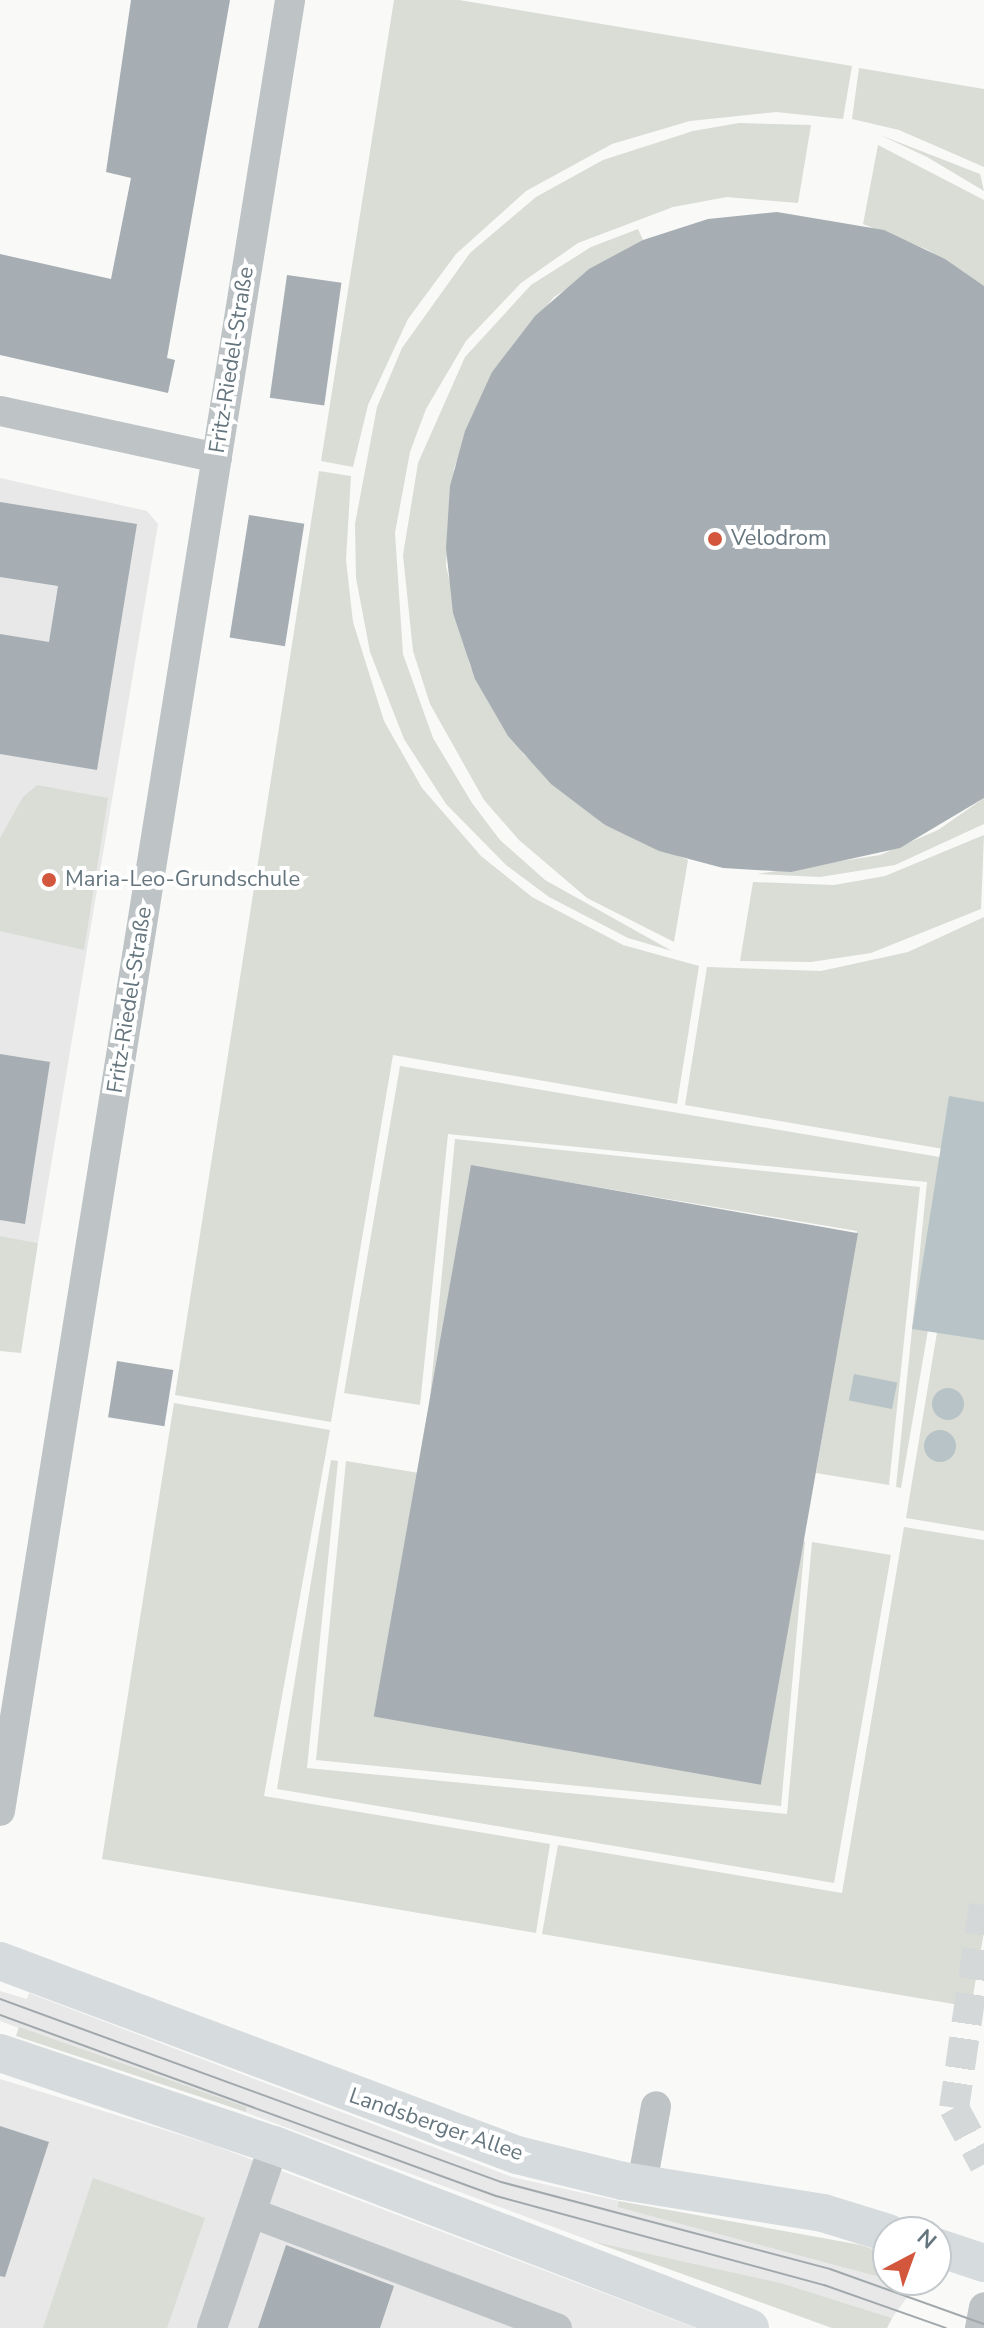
<!DOCTYPE html>
<meta charset="utf-8">
<style>
body{margin:0}
#map{position:relative;width:984px;height:2328px;overflow:hidden;background:#f9f9f7;font-family:"Nunito Sans",sans-serif}
div>[style]{position:absolute}
[style*='--x']{left:calc(var(--x)*1px);top:calc(var(--y)*1px);width:calc(var(--w)*1px);rotate:calc(var(--a)*1deg)}
.built>*{inset:0;background:#e7e8e7}
.green>*{inset:0;background:#d9ddd6}
.water>*{inset:0;background:#b7c3c7;transform-origin:0 0}
.round{border-radius:50%}
.building>*{inset:0;background:#a6aeb3;transform-origin:0 0}
.minor-tunnel>*{height:30px;margin-top:-15px;transform-origin:0;background:repeating-linear-gradient(90deg,#d4d8d9 0 30px,transparent 0 45px)}
.minor>*{height:30px;margin:-15px;padding:0 15px;transform-origin:15px;border-radius:15px;background:#bec3c6}
.major>*{height:38px;margin:-19px;padding:0 19px;transform-origin:19px;border-radius:19px;background:#d6dbde}
.tram>*{height:2px;margin:-1px;padding:0 1px;transform-origin:1px;border-radius:1px;background:#a1a8ac}
.dots>*{width:22px;height:22px;translate:-50% -50%;box-sizing:border-box;border:4px solid #fff;border-radius:50%}
span{translate:-50% -50%;white-space:nowrap;text-align:center;line-height:1.15;-webkit-text-stroke:8px #fff;paint-order:stroke}
.street-label{font-size:22px;color:#66767f}
.poi-label{font-size:22px;color:#66767f}
.left{translate:0 -50%;text-align:left}
.north{position:absolute;left:872px;top:2216px;width:80px;height:80px;box-sizing:border-box;background:#fff;border:2px solid #c2c8cc;border-radius:50%;rotate:41deg;font-size:22px;font-weight:700;line-height:32px;text-align:center;color:#66767f}
.north::after{content:'';display:block;margin:auto;width:28px;height:36px;background:#d3573c;clip-path:polygon(50% 0,100% 100%,50% 72%,0 100%)}
</style>
<div id="map">
<div class="built">
<i style="clip-path:polygon(0 478px,147px 511px,158px 524px,38px 1243px,0 1236px)"></i>
<i style="clip-path:polygon(0 1991px,27px 1999px,29px 1993px,512px 2177px,619px 2201px,617px 2207px,845px 2264px,914px 2288px,892px 2318px,781px 2283px,591px 2241px,0 2021px)"></i>
<i style="clip-path:polygon(0 2079px,213px 2145px,696px 2328px,0 2328px)"></i>
</div>
<div class="green">
<i style="clip-path:polygon(394px 0,459px 0,852px 66px,843px 119px,776px 112px,690px 121px,612px 144px,526px 191px,456px 254px,408px 319px,368px 405px,353px 467px,321px 461px)"></i>
<i style="clip-path:polygon(859px 68px,984px 89px,984px 167px,899px 130px,852px 119px)"></i>
<i style="clip-path:polygon(739px 123px,811px 125px,798px 203px,727px 197px,673px 207px,578px 243px,521px 283px,466px 341px,426px 409px,410px 452px,395px 533px,403px 654px,433px 738px,472px 803px,500px 840px,545px 880px,672px 951px,628px 938px,549px 897px,506px 865px,446px 804px,404px 739px,370px 652px,356px 578px,355px 524px,377px 407px,402px 348px,470px 253px,536px 197px,603px 160px,693px 131px)"></i>
<i style="clip-path:polygon(880px 135px,980px 174px,984px 191px,927px 157px)"></i>
<i style="clip-path:polygon(878px 145px,984px 200px,984px 286px,928px 250px,863px 224px)"></i>
<i style="clip-path:polygon(638px 229px,643px 240px,554px 297px,492px 372px,454px 468px,446px 566px,470px 666px,524px 755px,605px 825px,688px 860px,674px 942px,587px 898px,519px 840px,484px 800px,430px 704px,413px 651px,403px 555px,418px 463px,465px 357px,531px 285px,591px 247px)"></i>
<i style="clip-path:polygon(319px 471px,351px 476px,346px 560px,353px 622px,384px 721px,422px 788px,481px 856px,532px 897px,623px 945px,699px 966px,677px 1104px,393px 1055px,331px 1422px,175px 1395px)"></i>
<i style="clip-path:polygon(37px 785px,108px 798px,84px 950px,0 931px,0 838px,23px 797px)"></i>
<i style="clip-path:polygon(984px 798px,984px 824px,895px 865px,820px 877px,757px 874px,880px 855px,938px 830px)"></i>
<i style="clip-path:polygon(984px 835px,981px 909px,871px 953px,811px 962px,740px 961px,753px 882px,834px 885px,885px 876px)"></i>
<i style="clip-path:polygon(984px 917px,984px 1531px,906px 1518px,967px 1153px,685px 1105px,707px 967px,821px 971px,908px 952px)"></i>
<i style="clip-path:polygon(400px 1066px,957px 1160px,901px 1488px,896px 1487px,927px 1182px,448px 1134px,420px 1405px,344px 1393px)"></i>
<i style="clip-path:polygon(455px 1139px,920px 1187px,889px 1485px,816px 1473px,857px 1231px,472px 1166px,429px 1407px)"></i>
<i style="clip-path:polygon(0 1236px,38px 1243px,21px 1353px,0 1351px)"></i>
<i style="clip-path:polygon(174px 1403px,330px 1430px,264px 1796px,550px 1844px,536px 1933px,102px 1859px)"></i>
<i style="clip-path:polygon(331px 1460px,338px 1461px,307px 1768px,787px 1814px,812px 1542px,891px 1555px,834px 1883px,277px 1789px)"></i>
<i style="clip-path:polygon(346px 1461px,419px 1473px,378px 1717px,805px 1541px,781px 1806px,316px 1760px)"></i>
<i style="clip-path:polygon(904px 1527px,984px 1540px,984px 1932px,971px 2007px,542px 1934px,558px 1845px,842px 1893px)"></i>
<i style="clip-path:polygon(19px 2027px,246px 2107px,246px 2112px,16px 2036px)"></i>
<i style="clip-path:polygon(93px 2178px,205px 2218px,167px 2328px,43px 2328px)"></i>
<i style="clip-path:polygon(619px 2201px,861px 2245px,888px 2254px,888px 2279px,617px 2207px)"></i>
<i style="clip-path:polygon(591px 2241px,781px 2283px,892px 2318px,887px 2328px,832px 2328px)"></i>
</div>
<div class="water">
<i style="clip-path:polygon(949px 1096px,984px 1102px,984px 1340px,912px 1329px)"></i>
<i style="left:854px;top:1374px;width:44px;height:27px;rotate:11deg"></i>
<i class="round" style="left:932px;top:1388px;width:32px;height:32px"></i>
<i class="round" style="left:924px;top:1430px;width:32px;height:32px"></i>
</div>
<div class="building">
<i style="clip-path:polygon(131px 0,230px 0,167px 358px,175px 360px,168px 393px,0 355px,0 254px,111px 279px,131px 178px,106px 172px)"></i>
<i style="clip-path:polygon(777px 212px,884px 230px,945px 259px,984px 286px,984px 798px,900px 848px,791px 872px,723px 868px,659px 851px,605px 825px,551px 784px,508px 736px,475px 679px,453px 613px,446px 548px,450px 486px,465px 431px,492px 372px,535px 316px,589px 269px,643px 240px,708px 219px)"></i>
<i style="left:287px;top:275px;width:55px;height:124px;rotate:8deg"></i>
<i style="clip-path:polygon(0 502px,137px 524px,97px 770px,0 754px,0 634px,49px 642px,58px 586px,0 577px)"></i>
<i style="left:249px;top:515px;width:56px;height:124px;rotate:9deg"></i>
<i style="clip-path:polygon(0 1054px,50px 1062px,25px 1224px,0 1220px)"></i>
<i style="left:471px;top:1165px;width:393px;height:560px;rotate:10deg"></i>
<i style="left:117px;top:1361px;width:57px;height:57px;rotate:9deg"></i>
<i style="clip-path:polygon(0 2126px,49px 2142px,5px 2277px,0 2276px)"></i>
<i style="clip-path:polygon(286px 2245px,394px 2286px,380px 2328px,258px 2328px)"></i>
</div>
<div class="minor-tunnel">
<i style="--x:984;--y:1905;--w:205;--a:98.4"></i>
<i style="--x:954;--y:2108;--w:64;--a:61.8"></i>
</div>
<div class="minor">
<i style="--x:0;--y:411;--w:222;--a:12.2"></i>
<i style="--x:0;--y:1811;--w:1834;--a:-80.9"></i>
<i style="--x:642;--y:2184;--w:79;--a:-79.8"></i>
<i style="--x:252;--y:2213;--w:326;--a:20.7"></i>
<i style="--x:212;--y:2328;--w:193;--a:-71.3"></i>
<i style="--x:980;--y:2328;--w:21;--a:-79"></i>
</div>
<div class="major">
<i style="--x:0;--y:1961;--w:552;--a:20.57"></i>
<i style="--x:517;--y:2155;--w:109;--a:13.8"></i>
<i style="--x:623;--y:2181;--w:203;--a:9.1"></i>
<i style="--x:823;--y:2213;--w:68;--a:17.1"></i>
<i style="--x:0;--y:2053;--w:289;--a:18.6"></i>
<i style="--x:274;--y:2145;--w:510;--a:21.03"></i>
<i style="--x:936;--y:2247;--w:51;--a:18.4"></i>
</div>
<div class="tram">
<i style="--x:0;--y:1999;--w:533;--a:20.07"></i>
<i style="--x:501;--y:2182;--w:340;--a:14.8"></i>
<i style="--x:830;--y:2269;--w:164;--a:19.7"></i>
<i style="--x:0;--y:2015;--w:528;--a:20.05"></i>
<i style="--x:496;--y:2196;--w:340;--a:15.2"></i>
<i style="--x:824;--y:2285;--w:129;--a:19.4"></i>
</div>
<div class="dots">
<i style="left:715px;top:539px;background:#d3573c"></i>
<i style="left:49px;top:880px;background:#d3573c"></i>
</div>
<div class="street-label">
<span style="left:232px;top:360px;rotate:-81deg">Fritz-Riedel-Straße</span>
<span style="left:130px;top:1000px;rotate:-81deg">Fritz-Riedel-Straße</span>
<span style="left:436px;top:2125px;rotate:19deg">Landsberger Allee</span>
</div>
<div class="poi-label">
<span class="left" style="left:731px;top:539px">Velodrom</span>
<span class="left" style="left:65px;top:880px">Maria-Leo-Grundschule</span>
</div>
<div class="north">N</div>
</div>
